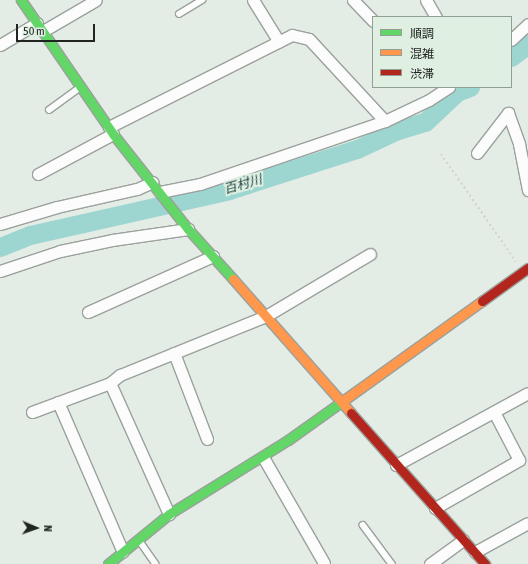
<!DOCTYPE html>
<meta charset="utf-8">
<style>
body{margin:0}
#map{position:relative;width:528px;height:564px;overflow:hidden;background:#e3ece5;font-family:"Asap Condensed","Noto Sans JP",sans-serif}
div>[style]{position:absolute}
[style*='--x']{left:calc(var(--x)*1px);top:calc(var(--y)*1px);width:calc(var(--w)*1px);rotate:calc(var(--a)*1deg)}
.river>*{height:19px;margin:-9.5px;padding:0 9.5px;transform-origin:9.5px;border-radius:9.5px;background:#9dd6d1}
.path>*{height:2px;margin-top:-1px;transform-origin:0;background:repeating-linear-gradient(90deg,#d0d3d1 0 2px,transparent 0 5px)}
.roads{filter:drop-shadow(1px 0 #9ba19c) drop-shadow(-1px 0 #9ba19c) drop-shadow(0 1px #9ba19c) drop-shadow(0 -1px #9ba19c)}
.lane>*{height:5.5px;margin:-2.75px;padding:0 2.75px;transform-origin:2.75px;border-radius:2.75px;background:#fbfcfb}
.street>*{height:11px;margin:-5.5px;padding:0 5.5px;transform-origin:5.5px;border-radius:5.5px;background:#fbfcfb}
.fast>*{height:9px;margin:-4.5px;padding:0 4.5px;transform-origin:4.5px;border-radius:4.5px;background:#63d668}
.slow>*{height:9px;margin:-4.5px;padding:0 4.5px;transform-origin:4.5px;border-radius:4.5px;background:#ff974d}
.jam>*{height:9px;margin:-4.5px;padding:0 4.5px;transform-origin:4.5px;border-radius:4.5px;background:#b3261e}
span{translate:-50% -50%;white-space:nowrap;text-align:center;line-height:1.15;-webkit-text-stroke:4px #dff0e2;paint-order:stroke}
.water-label{font-size:13px;color:#183d3c;font-style:italic}
.legend{position:absolute;left:372px;top:16px;width:140px;height:72px;box-sizing:border-box;background:#dff0e2;border:1px solid #939f95;margin:0;padding:5px 7px;list-style:none;font-size:12px;color:#202521}
.legend li{display:flex;align-items:center;gap:8px;height:20px}
.legend b{width:20px;border:1px solid #939f95}
.north{position:absolute;left:16px;top:508px;width:40px;height:40px;-webkit-text-stroke:3px #dff0e2;paint-order:stroke;rotate:92deg;font-size:11px;font-weight:700;line-height:16px;text-align:center;color:#202521}
.north::after{content:'';display:block;margin:auto;width:14px;height:18px;background:#202521;clip-path:polygon(50% 0,100% 100%,50% 72%,0 100%)}
.scale{position:absolute;left:16px;top:24px;width:79px;height:18px;box-sizing:border-box;border:2px solid #202521;border-top:0;padding-left:5px;font-size:12px;line-height:14px;white-space:nowrap;color:#202521;-webkit-text-stroke:3px #dff0e2;paint-order:stroke}
</style>
<div id="map">
<div class="river">
<i style="--x:511;--y:57;--w:21;--a:-37"></i>
<i style="--x:0;--y:247;--w:32;--a:-22"></i>
<i style="--x:30;--y:235;--w:204;--a:-12.7"></i>
<i style="--x:229;--y:190;--w:134;--a:-17.8"></i>
<i style="--x:357;--y:149;--w:42;--a:-25.3"></i>
<i style="--x:395;--y:131;--w:31;--a:-17"></i>
<i style="--x:425;--y:122;--w:44;--a:-43.2"></i>
<i style="--x:457;--y:92;--w:14;--a:-21"></i>
</div>
<div class="path">
<i style="--x:441;--y:154;--w:131;--a:55.2"></i>
</div>
<div class="roads">
<div class="lane">
<i style="--x:179;--y:14;--w:27;--a:-31"></i>
<i style="--x:49;--y:110;--w:39;--a:-36"></i>
<i style="--x:363;--y:525;--w:49;--a:53.4"></i>
<i style="--x:139;--y:540;--w:29;--a:55"></i>
</div>
<div class="street">
<i style="--x:253;--y:0;--w:49;--a:58.2"></i>
<i style="--x:353;--y:0;--w:29;--a:46"></i>
<i style="--x:426;--y:0;--w:20;--a:60"></i>
<i style="--x:43;--y:31;--w:61;--a:-30.3"></i>
<i style="--x:511;--y:40;--w:23;--a:-43"></i>
<i style="--x:0;--y:45;--w:43;--a:-30.7"></i>
<i style="--x:109;--y:127;--w:205;--a:-26.7"></i>
<i style="--x:292;--y:35;--w:17;--a:13"></i>
<i style="--x:309;--y:39;--w:112;--a:47.2"></i>
<i style="--x:477;--y:153;--w:51;--a:-52.2"></i>
<i style="--x:508;--y:113;--w:33;--a:70"></i>
<i style="--x:519;--y:144;--w:47;--a:78.9"></i>
<i style="--x:38;--y:174;--w:85;--a:-28.1"></i>
<i style="--x:160;--y:192;--w:41;--a:-11.3"></i>
<i style="--x:200;--y:184;--w:195;--a:-18.8"></i>
<i style="--x:385;--y:121;--w:49;--a:-25.5"></i>
<i style="--x:429;--y:100;--w:24;--a:-33"></i>
<i style="--x:0;--y:224;--w:59;--a:-16.6"></i>
<i style="--x:57;--y:207;--w:82;--a:-12.7"></i>
<i style="--x:137;--y:189;--w:17;--a:-24"></i>
<i style="--x:0;--y:271;--w:63;--a:-18.4"></i>
<i style="--x:60;--y:251;--w:53;--a:-11.9"></i>
<i style="--x:112;--y:240;--w:77;--a:-8.2"></i>
<i style="--x:88;--y:312;--w:137;--a:-24.1"></i>
<i style="--x:174;--y:353;--w:92;--a:69"></i>
<i style="--x:110;--y:383;--w:144;--a:65.8"></i>
<i style="--x:58;--y:402;--w:163;--a:66.6"></i>
<i style="--x:32;--y:412;--w:83;--a:-20.4"></i>
<i style="--x:110;--y:383;--w:13;--a:-39"></i>
<i style="--x:120;--y:375;--w:157;--a:-22"></i>
<i style="--x:266;--y:316;--w:121;--a:-30.8"></i>
<i style="--x:263;--y:457;--w:122;--a:60.1"></i>
<i style="--x:396;--y:465;--w:150;--a:-28.6"></i>
<i style="--x:435;--y:508;--w:97;--a:-29.7"></i>
<i style="--x:519;--y:460;--w:54;--a:-117.5"></i>
<i style="--x:475;--y:552;--w:60;--a:-28.7"></i>
<i style="--x:430;--y:564;--w:41;--a:-36"></i>
</div>
<div class="fast">
<i style="--x:21;--y:0;--w:163;--a:55.5"></i>
<i style="--x:113;--y:134;--w:121;--a:51.7"></i>
<i style="--x:188;--y:229;--w:67;--a:48"></i>
<i style="--x:108;--y:564;--w:79;--a:-39.3"></i>
<i style="--x:169;--y:514;--w:140;--a:-31.9"></i>
<i style="--x:288;--y:440;--w:69;--a:-35.5"></i>
</div>
<div class="slow">
<i style="--x:233;--y:279;--w:179;--a:48.6"></i>
<i style="--x:344;--y:400;--w:170;--a:-35.7"></i>
</div>
<div class="jam">
<i style="--x:482;--y:301;--w:57;--a:-35.7"></i>
<i style="--x:351;--y:413;--w:202;--a:48.4"></i>
</div>
</div>
<div class="water-label">
<span style="left:243px;top:185px;rotate:-16deg">百村川</span>
</div>
<ul class="legend">
<li><b style="height:5px;background:#63d668"></b>順調</li>
<li><b style="height:5px;background:#ff974d"></b>混雑</li>
<li><b style="height:5px;background:#b3261e"></b>渋滞</li>
</ul>
<div class="north">N</div>
<div class="scale">50 m</div>
</div>
